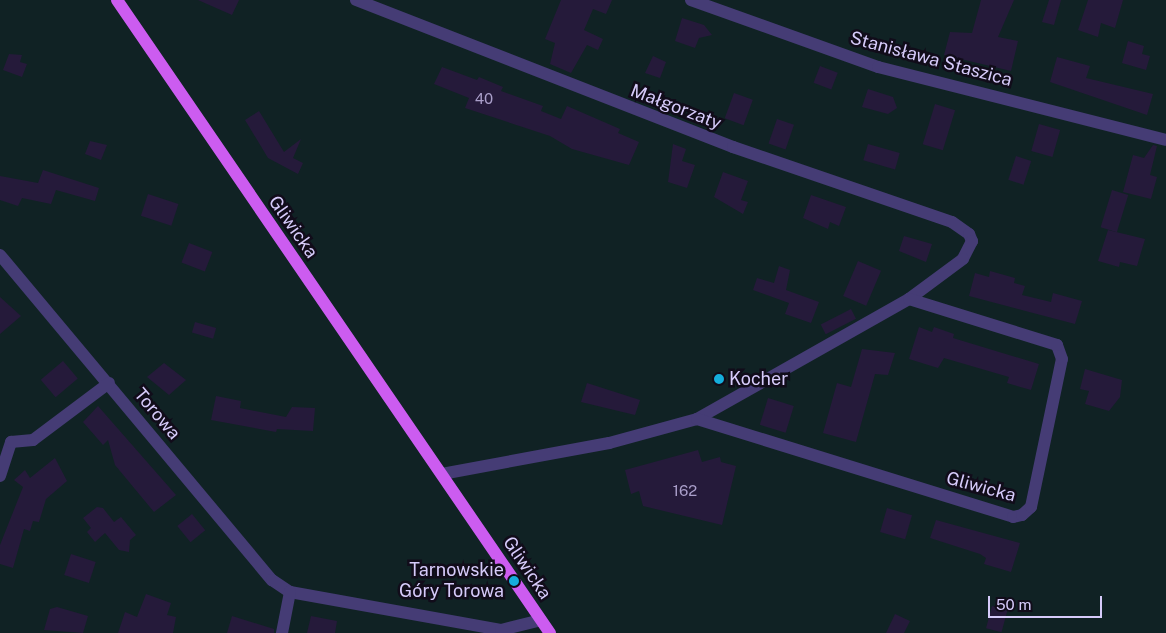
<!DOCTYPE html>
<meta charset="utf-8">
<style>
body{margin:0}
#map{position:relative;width:1166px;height:633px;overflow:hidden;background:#110c1a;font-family:"Public Sans",sans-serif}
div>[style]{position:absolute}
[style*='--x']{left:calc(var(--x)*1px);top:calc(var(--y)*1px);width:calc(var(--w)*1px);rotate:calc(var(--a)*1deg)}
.green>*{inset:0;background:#102224;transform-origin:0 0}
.building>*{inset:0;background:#251a3a;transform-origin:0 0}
.street>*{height:12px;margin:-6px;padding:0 6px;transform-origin:6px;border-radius:6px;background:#453c75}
.primary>*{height:12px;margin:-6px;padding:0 6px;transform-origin:6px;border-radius:6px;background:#cc5cf0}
.dots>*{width:14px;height:14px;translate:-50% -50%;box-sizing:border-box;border:2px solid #110c1a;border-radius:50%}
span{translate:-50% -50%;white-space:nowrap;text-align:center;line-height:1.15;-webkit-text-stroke:5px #110c1a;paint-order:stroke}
.number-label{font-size:15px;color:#aa9fca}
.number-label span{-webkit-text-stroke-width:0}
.street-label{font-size:18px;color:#d6cbfa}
.poi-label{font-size:18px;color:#d6cbfa}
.left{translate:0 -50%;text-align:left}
.right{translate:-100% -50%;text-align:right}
.scale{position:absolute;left:988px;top:596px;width:114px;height:22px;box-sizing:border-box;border:2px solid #d6cbfa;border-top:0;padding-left:6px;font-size:15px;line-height:18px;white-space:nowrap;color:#d6cbfa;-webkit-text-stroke:4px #110c1a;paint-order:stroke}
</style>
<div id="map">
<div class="green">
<i style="left:0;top:0;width:1166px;height:633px"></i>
</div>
<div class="building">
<i style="clip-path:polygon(198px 0,239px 0,232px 15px)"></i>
<i style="clip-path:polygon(561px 0,612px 0,606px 14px,593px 9px,584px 30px,603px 39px,598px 50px,587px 45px,571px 73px,550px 64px,555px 43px,545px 39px)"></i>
<i style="clip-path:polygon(981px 0,1014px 0,998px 37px,1018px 41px,1011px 71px,944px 55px,950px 32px,972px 33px)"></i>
<i style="clip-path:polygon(1049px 0,1061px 0,1054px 25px,1042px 22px)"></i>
<i style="clip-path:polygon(1088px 0,1123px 0,1115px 28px,1101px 23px,1098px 37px,1078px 30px)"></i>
<i style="clip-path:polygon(682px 18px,704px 25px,712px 35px,699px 38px,695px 48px,675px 41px)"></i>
<i style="clip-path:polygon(1128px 41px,1144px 46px,1142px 54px,1150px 56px,1146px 70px,1122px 63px)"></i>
<i style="clip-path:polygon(9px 54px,22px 55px,20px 62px,27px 64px,22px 77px,3px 70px)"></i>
<i style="clip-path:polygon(653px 56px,666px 62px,660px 78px,645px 73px)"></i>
<i style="clip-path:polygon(1057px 57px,1090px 66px,1086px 78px,1153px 94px,1147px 115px,1050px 82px)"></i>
<i style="left:820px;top:66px;width:19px;height:18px;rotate:21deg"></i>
<i style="clip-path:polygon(442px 67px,477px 80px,479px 77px,503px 87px,501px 91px,543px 106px,541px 111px,561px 119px,567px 106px,620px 129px,618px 133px,639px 142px,629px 165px,572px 149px,550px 136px,465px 108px,469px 98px,434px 84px)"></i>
<i style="clip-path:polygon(868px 89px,893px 97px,897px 108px,888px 114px,862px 107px)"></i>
<i style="left:734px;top:93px;width:20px;height:27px;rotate:20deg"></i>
<i style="left:935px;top:104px;width:21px;height:42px;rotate:17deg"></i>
<i style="clip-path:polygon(259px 111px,284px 152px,301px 139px,293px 158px,303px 163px,298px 174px,268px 158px,245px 120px)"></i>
<i style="left:777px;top:119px;width:18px;height:26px;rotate:19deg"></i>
<i style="left:1039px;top:124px;width:22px;height:28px;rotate:16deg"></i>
<i style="clip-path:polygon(90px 141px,107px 145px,101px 160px,85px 154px)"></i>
<i style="clip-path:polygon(673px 144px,686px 149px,682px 161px,695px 165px,687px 188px,668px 182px)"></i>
<i style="left:868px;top:144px;width:33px;height:17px;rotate:16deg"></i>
<i style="clip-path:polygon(1153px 145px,1157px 146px,1150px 175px,1157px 177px,1151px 199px,1123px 192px,1133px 155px,1144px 158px)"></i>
<i style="left:1016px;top:156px;width:16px;height:25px;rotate:18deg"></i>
<i style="clip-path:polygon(43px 170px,99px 188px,95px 201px,56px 190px,51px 204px,22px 198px,18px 206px,0 200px,0 176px,38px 183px)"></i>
<i style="clip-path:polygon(723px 172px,748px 181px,741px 200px,748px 202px,743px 214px,714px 197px)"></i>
<i style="left:1112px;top:190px;width:17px;height:39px;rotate:17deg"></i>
<i style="left:148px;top:194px;width:32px;height:23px;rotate:18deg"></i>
<i style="clip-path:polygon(811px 195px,846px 207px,839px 226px,830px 222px,828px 229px,803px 218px)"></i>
<i style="clip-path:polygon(1108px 230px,1145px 239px,1137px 266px,1120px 262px,1119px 267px,1098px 261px)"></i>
<i style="clip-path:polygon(904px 236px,932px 244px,926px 262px,899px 251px)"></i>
<i style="left:189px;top:243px;width:25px;height:21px;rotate:21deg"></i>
<i style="left:858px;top:261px;width:25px;height:38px;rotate:23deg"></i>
<i style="clip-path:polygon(779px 266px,790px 270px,786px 290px,819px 302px,811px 323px,785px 314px,789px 303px,753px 290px,757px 278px,774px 283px)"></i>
<i style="clip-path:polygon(990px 271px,1015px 278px,1014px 283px,1025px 286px,1022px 295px,1051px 302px,1053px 293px,1082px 301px,1075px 324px,969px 296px,975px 273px,989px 277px)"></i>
<i style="clip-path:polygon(0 297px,21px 316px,0 334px)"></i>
<i style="left:851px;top:309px;width:11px;height:34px;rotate:63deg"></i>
<i style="left:195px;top:322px;width:22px;height:11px;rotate:16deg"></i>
<i style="clip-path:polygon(919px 327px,932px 332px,934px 327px,954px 334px,953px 338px,1039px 364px,1031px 390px,1007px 383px,1009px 377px,944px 358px,938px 368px,909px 359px)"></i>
<i style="clip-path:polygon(862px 349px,895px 353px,888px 375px,875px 374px,856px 442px,823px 433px,837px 383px,851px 387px)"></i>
<i style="left:63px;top:361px;width:23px;height:29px;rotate:50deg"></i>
<i style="clip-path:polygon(164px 363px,186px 380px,169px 395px,147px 377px)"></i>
<i style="clip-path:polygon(1085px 369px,1122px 380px,1120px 397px,1109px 411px,1085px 404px,1089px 391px,1080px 389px)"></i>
<i style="clip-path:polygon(587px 383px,640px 400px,635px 415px,581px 402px)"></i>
<i style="clip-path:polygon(216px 396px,241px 401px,240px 408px,286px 417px,292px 407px,315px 408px,313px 431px,277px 429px,276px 432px,211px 420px)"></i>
<i style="left:768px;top:398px;width:27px;height:28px;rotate:17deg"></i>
<i style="clip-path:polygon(98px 406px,176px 495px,154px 512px,115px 465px,108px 440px,103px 445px,83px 422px)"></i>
<i style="clip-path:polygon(698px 450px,702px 462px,720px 457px,721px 462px,736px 466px,722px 525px,643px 506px,639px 491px,631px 494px,625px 470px)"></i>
<i style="clip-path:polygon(55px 458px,67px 481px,46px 499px,39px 522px,33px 521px,30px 531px,24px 529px,13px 568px,0 564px,0 545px,23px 487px,14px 480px,25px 470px,30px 478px)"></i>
<i style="clip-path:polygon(97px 507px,103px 508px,114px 522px,121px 517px,136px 535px,130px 540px,129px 552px,119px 550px,105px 533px,95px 542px,87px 532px,91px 528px,83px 518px)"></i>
<i style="left:887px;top:508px;width:26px;height:25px;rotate:16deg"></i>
<i style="left:192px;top:514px;width:21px;height:19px;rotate:51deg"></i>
<i style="clip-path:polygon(936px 520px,1020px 543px,1011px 572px,984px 564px,986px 558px,980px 554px,930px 538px)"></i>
<i style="left:71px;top:554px;width:26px;height:22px;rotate:18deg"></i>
<i style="clip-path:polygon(146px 594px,171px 603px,167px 615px,176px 617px,173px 633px,118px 633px,125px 612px,137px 617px)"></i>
<i style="left:992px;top:606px;width:16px;height:23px;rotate:15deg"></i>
<i style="clip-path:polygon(57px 607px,88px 616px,83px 633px,44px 630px,50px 609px)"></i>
<i style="clip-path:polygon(895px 614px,910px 621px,904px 633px,886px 633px)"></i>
<i style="clip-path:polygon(232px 616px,274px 629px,274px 633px,227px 633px)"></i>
<i style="clip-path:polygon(311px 616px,337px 621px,335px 633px,307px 633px)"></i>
</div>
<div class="street">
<i style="--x:356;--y:0;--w:405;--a:21.3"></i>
<i style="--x:733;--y:147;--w:231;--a:18.9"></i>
<i style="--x:952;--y:222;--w:21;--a:35"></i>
<i style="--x:969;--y:234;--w:8;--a:67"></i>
<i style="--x:972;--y:241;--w:20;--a:117"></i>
<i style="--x:963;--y:259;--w:67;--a:143.5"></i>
<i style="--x:909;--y:299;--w:244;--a:150.5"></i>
<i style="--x:697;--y:419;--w:91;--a:164.7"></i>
<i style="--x:609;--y:443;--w:170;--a:169.5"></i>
<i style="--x:691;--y:0;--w:199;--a:19.7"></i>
<i style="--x:878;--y:67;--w:297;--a:14.2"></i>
<i style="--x:0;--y:255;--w:424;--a:50.1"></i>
<i style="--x:272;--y:580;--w:22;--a:34"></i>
<i style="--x:290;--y:592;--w:214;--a:10.2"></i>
<i style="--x:501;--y:630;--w:41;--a:-14"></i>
<i style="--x:697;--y:419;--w:331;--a:17.2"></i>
<i style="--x:1013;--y:517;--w:9;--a:-13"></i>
<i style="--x:1022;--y:515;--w:12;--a:-42"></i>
<i style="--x:1031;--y:507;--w:151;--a:-78.2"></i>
<i style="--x:1062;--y:359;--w:15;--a:-110"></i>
<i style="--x:1057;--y:345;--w:155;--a:-162.7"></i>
<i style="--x:0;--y:476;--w:36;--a:-72"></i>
<i style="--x:11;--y:442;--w:22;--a:-5"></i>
<i style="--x:33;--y:440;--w:95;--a:-36.9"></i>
<i style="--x:282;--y:633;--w:42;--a:-79"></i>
</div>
<div class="primary">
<i style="--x:117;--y:0;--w:767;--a:55.63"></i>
</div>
<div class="dots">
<i style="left:719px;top:379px;background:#15aedc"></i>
<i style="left:514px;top:581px;background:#15aedc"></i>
</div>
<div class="number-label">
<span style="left:484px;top:99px">40</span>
<span style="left:685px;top:491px">162</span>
</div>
<div class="street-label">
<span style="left:931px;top:59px;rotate:15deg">Stanisława Staszica</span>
<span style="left:676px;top:107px;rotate:21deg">Małgorzaty</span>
<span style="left:293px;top:227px;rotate:55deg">Gliwicka</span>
<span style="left:157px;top:414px;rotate:50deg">Torowa</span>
<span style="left:981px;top:487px;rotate:15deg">Gliwicka</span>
<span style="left:527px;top:568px;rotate:56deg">Gliwicka</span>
</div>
<div class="poi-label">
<span class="left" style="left:729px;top:379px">Kocher</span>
<span class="right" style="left:504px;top:581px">Tarnowskie<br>Góry Torowa</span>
</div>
<div class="scale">50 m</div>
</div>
